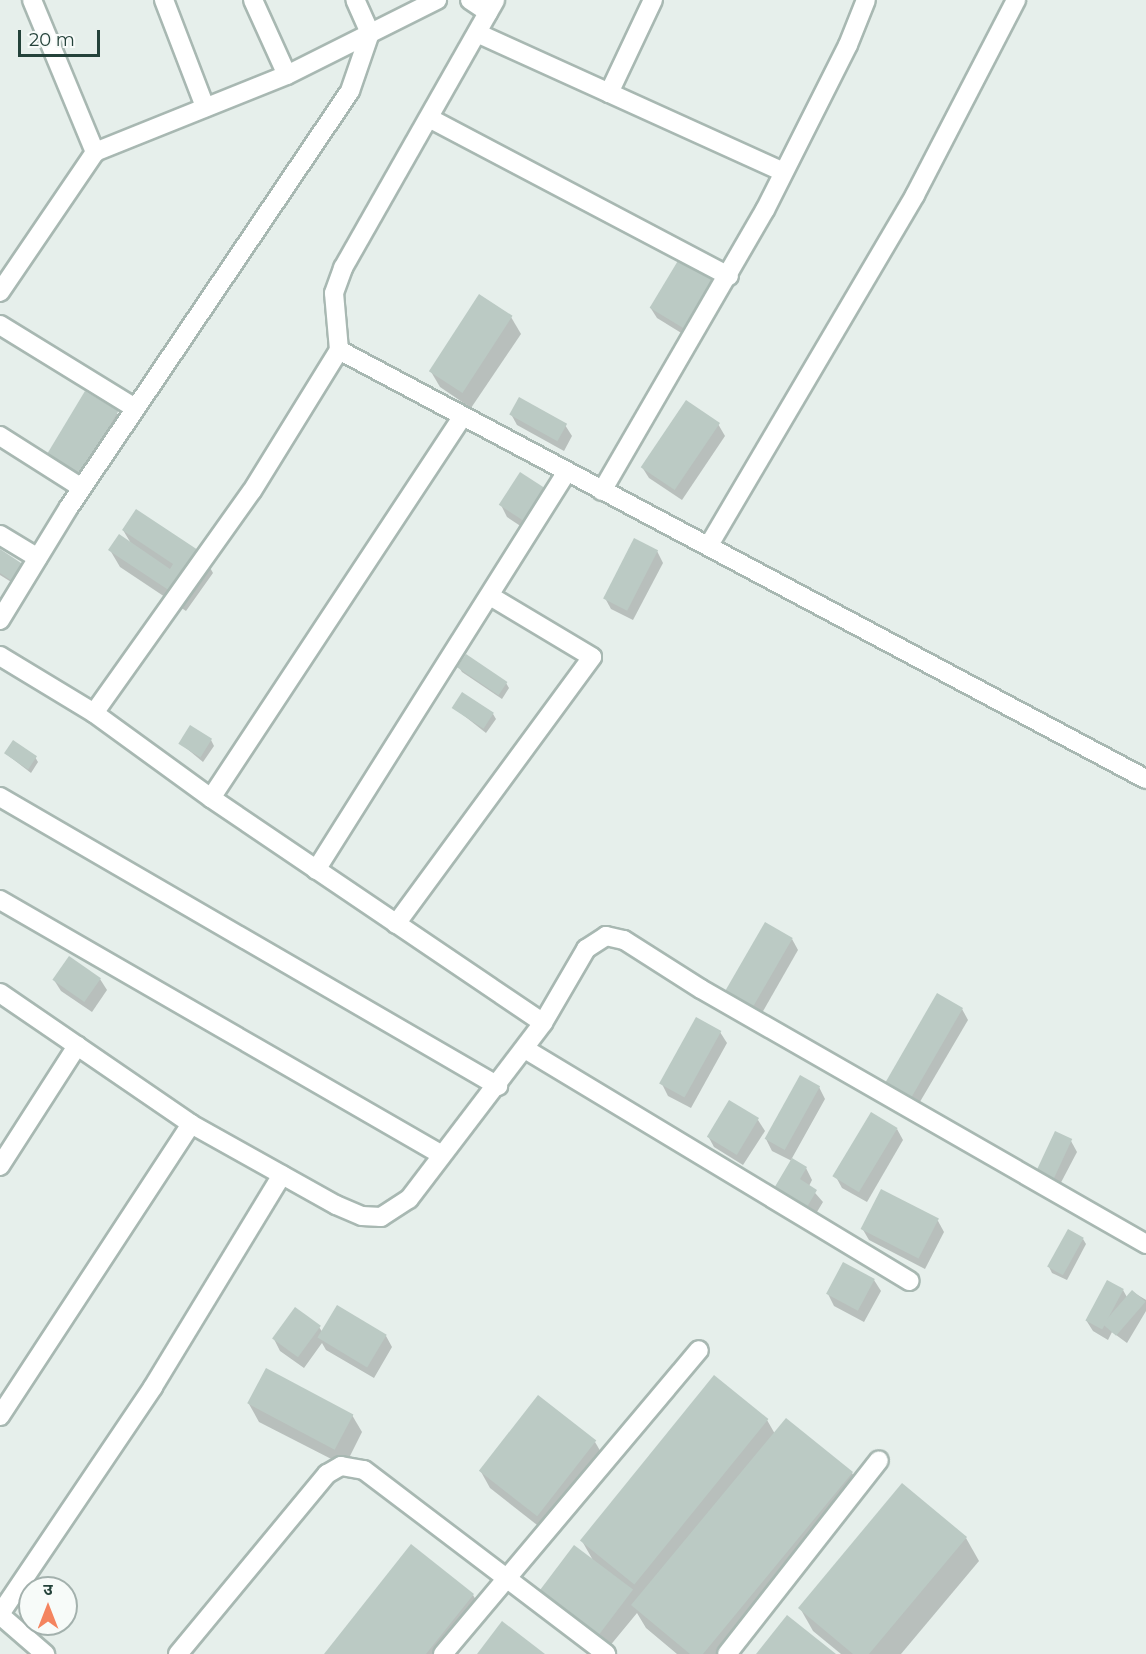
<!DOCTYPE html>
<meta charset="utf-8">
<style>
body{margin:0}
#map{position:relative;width:1146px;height:1654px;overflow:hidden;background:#e6efeb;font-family:Montserrat,"Noto Sans Devanagari",sans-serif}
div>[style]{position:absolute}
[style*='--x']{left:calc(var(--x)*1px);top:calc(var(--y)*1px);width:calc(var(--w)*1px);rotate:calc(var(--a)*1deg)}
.shadow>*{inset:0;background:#0003}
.building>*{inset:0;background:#bbcac4;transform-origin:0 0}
.roads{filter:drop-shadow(2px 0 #a8b8b2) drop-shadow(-2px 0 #a8b8b2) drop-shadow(0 2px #a8b8b2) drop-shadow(0 -2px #a8b8b2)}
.minor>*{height:18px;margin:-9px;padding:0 9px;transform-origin:9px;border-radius:9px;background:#fff}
span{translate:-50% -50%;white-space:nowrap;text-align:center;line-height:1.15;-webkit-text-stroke:6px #f7fbf9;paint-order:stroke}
.north{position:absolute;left:18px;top:1576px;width:60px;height:60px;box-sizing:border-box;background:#f7fbf9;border:2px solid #a3b1ad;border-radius:50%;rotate:0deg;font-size:16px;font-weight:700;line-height:24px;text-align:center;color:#24423a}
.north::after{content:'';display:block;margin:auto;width:21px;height:27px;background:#f4845f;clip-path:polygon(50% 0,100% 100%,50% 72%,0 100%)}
.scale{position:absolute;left:18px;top:30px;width:82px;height:27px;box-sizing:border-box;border:3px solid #24423a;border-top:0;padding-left:8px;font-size:18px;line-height:21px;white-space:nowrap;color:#24423a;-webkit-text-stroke:4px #f7fbf9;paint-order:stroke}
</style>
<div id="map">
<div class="shadow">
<i style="clip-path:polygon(714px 282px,691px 339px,657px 318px,650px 307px)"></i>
<i style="clip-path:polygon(511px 317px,521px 334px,471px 408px,440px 387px,430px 370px)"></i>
<i style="clip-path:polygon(116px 412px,123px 423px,86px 483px,55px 465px,49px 453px)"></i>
<i style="clip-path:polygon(511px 414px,565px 425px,572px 436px,564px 451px,517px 425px)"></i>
<i style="clip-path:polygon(718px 424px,725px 436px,682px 500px,649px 478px,642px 467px)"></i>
<i style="clip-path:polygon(521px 475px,534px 535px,507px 517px,501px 505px)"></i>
<i style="clip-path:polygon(123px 530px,203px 555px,213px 573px,186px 611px,120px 567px,110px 550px,132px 545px)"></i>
<i style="clip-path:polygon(0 551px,26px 571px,16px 585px,0 575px)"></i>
<i style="clip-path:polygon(657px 551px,663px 563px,633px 620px,611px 609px,605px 598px)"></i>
<i style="clip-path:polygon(467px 656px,506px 683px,509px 688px,502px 699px,462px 672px,459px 667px)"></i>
<i style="clip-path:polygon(453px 707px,493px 714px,496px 719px,486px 733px)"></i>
<i style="clip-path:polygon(211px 740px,214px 746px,203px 762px,180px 743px)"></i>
<i style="clip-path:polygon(5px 753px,35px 757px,38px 762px,31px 773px)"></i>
<i style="clip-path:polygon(792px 939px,798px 950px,758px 1020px,732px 1005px)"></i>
<i style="clip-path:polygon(100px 979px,107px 990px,92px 1012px,61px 991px,54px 980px)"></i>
<i style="clip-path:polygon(962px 1009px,968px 1020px,914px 1112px,891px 1099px)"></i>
<i style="clip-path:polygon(720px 1032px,727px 1043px,691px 1108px,668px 1096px,662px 1084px)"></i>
<i style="clip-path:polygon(819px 1087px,825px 1099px,791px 1160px,806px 1168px,812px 1180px,809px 1186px,823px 1202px,809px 1225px,792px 1161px,772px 1151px,766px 1139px)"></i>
<i style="clip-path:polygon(758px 1120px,765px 1131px,743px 1165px,714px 1147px,708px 1136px)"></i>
<i style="clip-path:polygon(897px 1129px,903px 1140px,867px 1202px,842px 1188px,836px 1177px)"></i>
<i style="clip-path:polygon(1071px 1141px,1077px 1152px,1056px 1192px,1042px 1185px)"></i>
<i style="clip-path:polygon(938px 1221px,944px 1232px,925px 1269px,869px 1240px,862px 1228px)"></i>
<i style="clip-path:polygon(1083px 1239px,1086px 1244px,1067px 1280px,1052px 1273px,1049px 1267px)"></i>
<i style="clip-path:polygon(874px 1280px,881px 1291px,864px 1322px,834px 1306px,828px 1294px)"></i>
<i style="clip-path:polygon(1123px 1290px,1128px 1299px,1133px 1292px,1146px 1300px,1146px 1311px,1127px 1343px,1112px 1332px,1108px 1340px,1093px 1331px,1086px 1320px)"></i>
<i style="clip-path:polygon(319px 1327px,323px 1333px,386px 1336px,392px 1347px,374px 1378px,326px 1350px,322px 1343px,304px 1368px,280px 1351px,274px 1339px)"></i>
<i style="clip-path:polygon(249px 1404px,352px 1415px,362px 1432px,345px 1466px,259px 1422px)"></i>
<i style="clip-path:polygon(767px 1420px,775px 1434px,787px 1420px,852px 1473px,865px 1496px,735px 1654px,677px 1654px,646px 1628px,637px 1613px,604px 1653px,548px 1612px,594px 1562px,582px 1541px)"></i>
<i style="clip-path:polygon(595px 1442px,605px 1459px,546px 1532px,490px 1488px,480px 1470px)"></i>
<i style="clip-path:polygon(966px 1538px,979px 1561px,901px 1654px,841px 1654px,813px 1631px,800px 1608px)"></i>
<i style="clip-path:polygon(473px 1595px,486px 1617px,457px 1654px,326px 1654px)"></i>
</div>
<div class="building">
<i style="left:679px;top:259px;width:42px;height:57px;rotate:31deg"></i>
<i style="left:479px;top:294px;width:40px;height:92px;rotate:33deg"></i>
<i style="left:85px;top:391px;width:39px;height:73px;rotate:31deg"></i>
<i style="left:519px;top:397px;width:55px;height:20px;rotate:29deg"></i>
<i style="left:686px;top:400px;width:41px;height:81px;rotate:34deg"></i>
<i style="left:520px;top:472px;width:35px;height:39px;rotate:33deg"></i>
<i style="clip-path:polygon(136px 509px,204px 554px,176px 595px,108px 550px,119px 534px,170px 569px,173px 564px,122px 530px)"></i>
<i style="left:634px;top:538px;width:27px;height:68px;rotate:27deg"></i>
<i style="clip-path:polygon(0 549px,24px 565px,12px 581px,0 573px)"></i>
<i style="left:466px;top:654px;width:50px;height:16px;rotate:34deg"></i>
<i style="left:462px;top:692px;width:38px;height:19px;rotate:33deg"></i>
<i style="left:190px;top:725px;width:26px;height:22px;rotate:32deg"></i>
<i style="left:13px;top:740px;width:29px;height:16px;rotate:34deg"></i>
<i style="left:765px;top:922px;width:32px;height:82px;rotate:30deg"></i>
<i style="left:69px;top:956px;width:39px;height:29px;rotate:35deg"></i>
<i style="left:937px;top:993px;width:30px;height:109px;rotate:30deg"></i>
<i style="left:696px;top:1017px;width:29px;height:76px;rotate:29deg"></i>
<i style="left:800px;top:1075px;width:23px;height:73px;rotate:29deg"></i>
<i style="left:729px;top:1100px;width:35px;height:43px;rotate:31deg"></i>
<i style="left:871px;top:1112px;width:31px;height:75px;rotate:31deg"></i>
<i style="left:1055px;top:1131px;width:19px;height:47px;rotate:25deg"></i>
<i style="clip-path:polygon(792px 1158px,807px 1167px,800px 1179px,817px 1190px,803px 1214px,770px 1195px)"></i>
<i style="left:881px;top:1189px;width:65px;height:45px;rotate:27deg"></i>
<i style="left:1068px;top:1229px;width:18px;height:43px;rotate:29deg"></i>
<i style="left:843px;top:1262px;width:36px;height:36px;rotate:28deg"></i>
<i style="left:1107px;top:1280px;width:19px;height:46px;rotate:28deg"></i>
<i style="left:1132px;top:1290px;width:18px;height:45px;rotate:41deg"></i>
<i style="left:337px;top:1305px;width:58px;height:38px;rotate:31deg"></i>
<i style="left:295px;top:1307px;width:32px;height:39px;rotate:36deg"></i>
<i style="left:266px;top:1368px;width:99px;height:40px;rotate:28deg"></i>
<i style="left:714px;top:1375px;width:70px;height:213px;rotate:39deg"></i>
<i style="left:538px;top:1395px;width:74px;height:96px;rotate:38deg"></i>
<i style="clip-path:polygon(786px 1418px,853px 1472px,703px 1654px,690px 1654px,631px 1605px)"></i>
<i style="clip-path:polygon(902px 1483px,967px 1537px,869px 1654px,853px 1654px,798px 1608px)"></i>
<i style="clip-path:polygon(411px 1544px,474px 1594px,426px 1654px,324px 1654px)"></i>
<i style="left:574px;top:1545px;width:74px;height:62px;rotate:37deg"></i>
<i style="clip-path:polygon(787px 1615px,836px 1654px,756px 1654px)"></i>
<i style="clip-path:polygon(502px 1621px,545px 1654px,477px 1654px)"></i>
</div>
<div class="roads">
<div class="minor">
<i style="--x:32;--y:0;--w:165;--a:67.5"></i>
<i style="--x:95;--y:152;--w:207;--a:-21.9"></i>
<i style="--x:287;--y:75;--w:168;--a:-26.6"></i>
<i style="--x:164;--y:0;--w:115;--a:69"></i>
<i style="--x:253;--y:0;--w:82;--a:65.6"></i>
<i style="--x:470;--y:0;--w:22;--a:34"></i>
<i style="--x:477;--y:33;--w:336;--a:24.4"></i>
<i style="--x:609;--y:93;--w:103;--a:-64.7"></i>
<i style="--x:429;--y:118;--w:339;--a:27.8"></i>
<i style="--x:0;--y:292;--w:169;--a:-55.8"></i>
<i style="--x:0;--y:325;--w:158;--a:31.6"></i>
<i style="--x:339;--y:350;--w:914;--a:28"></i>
<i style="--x:0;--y:436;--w:97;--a:32.4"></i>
<i style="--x:602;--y:491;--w:325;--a:-59.9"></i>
<i style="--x:765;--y:210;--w:185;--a:-63.3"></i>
<i style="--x:848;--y:45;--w:48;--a:-68.2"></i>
<i style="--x:0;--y:535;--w:44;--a:31.2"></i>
<i style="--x:709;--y:545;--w:406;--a:-59.5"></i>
<i style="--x:915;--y:195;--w:220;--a:-62.6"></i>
<i style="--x:0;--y:620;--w:132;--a:-58.6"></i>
<i style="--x:69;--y:507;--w:502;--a:-55.96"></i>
<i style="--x:350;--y:91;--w:61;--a:-71"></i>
<i style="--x:370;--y:33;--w:36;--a:-114"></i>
<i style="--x:0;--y:656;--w:110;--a:31.2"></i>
<i style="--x:94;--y:713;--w:145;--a:36"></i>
<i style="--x:211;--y:798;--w:401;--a:34.1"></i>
<i style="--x:94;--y:713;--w:272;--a:-54.6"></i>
<i style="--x:252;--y:491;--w:166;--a:-58.3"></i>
<i style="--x:339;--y:350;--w:57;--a:-95"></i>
<i style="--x:334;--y:293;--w:27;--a:-70"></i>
<i style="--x:343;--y:268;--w:308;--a:-60.4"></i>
<i style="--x:0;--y:797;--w:576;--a:30.13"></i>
<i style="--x:211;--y:798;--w:455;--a:-56.6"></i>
<i style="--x:316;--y:870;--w:471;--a:-57.8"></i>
<i style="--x:0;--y:900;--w:510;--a:29.98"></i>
<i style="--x:396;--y:924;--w:331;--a:-53.7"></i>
<i style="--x:592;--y:657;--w:119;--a:-149.1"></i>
<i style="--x:0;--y:993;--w:232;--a:34.4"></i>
<i style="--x:191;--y:1124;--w:166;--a:29.2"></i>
<i style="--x:336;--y:1205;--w:28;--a:23"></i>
<i style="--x:362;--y:1216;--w:19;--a:3"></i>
<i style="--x:381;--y:1217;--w:33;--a:-33"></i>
<i style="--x:409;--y:1199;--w:221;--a:-52.7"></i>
<i style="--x:543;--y:1023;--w:86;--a:-59.8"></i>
<i style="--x:586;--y:949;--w:24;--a:-33"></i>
<i style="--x:606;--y:936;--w:18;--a:13"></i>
<i style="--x:624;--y:940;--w:91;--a:32.5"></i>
<i style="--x:701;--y:989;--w:513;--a:29.81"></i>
<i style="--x:525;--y:1049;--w:449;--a:31.1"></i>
<i style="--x:0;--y:1166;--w:143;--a:-57.3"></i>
<i style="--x:0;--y:1416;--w:349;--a:-56.8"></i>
<i style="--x:0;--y:1614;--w:274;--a:-56"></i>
<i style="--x:153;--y:1387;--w:248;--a:-58.7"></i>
<i style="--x:0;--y:1615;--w:60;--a:40.9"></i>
<i style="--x:178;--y:1654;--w:234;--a:-50.4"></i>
<i style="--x:327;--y:1474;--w:16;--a:-30"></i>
<i style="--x:341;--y:1466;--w:23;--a:10"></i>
<i style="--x:364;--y:1470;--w:304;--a:37.2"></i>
<i style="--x:443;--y:1654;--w:397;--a:-49.9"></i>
<i style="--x:727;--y:1654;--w:246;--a:-51.9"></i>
</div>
</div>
<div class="north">उ</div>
<div class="scale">20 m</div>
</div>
